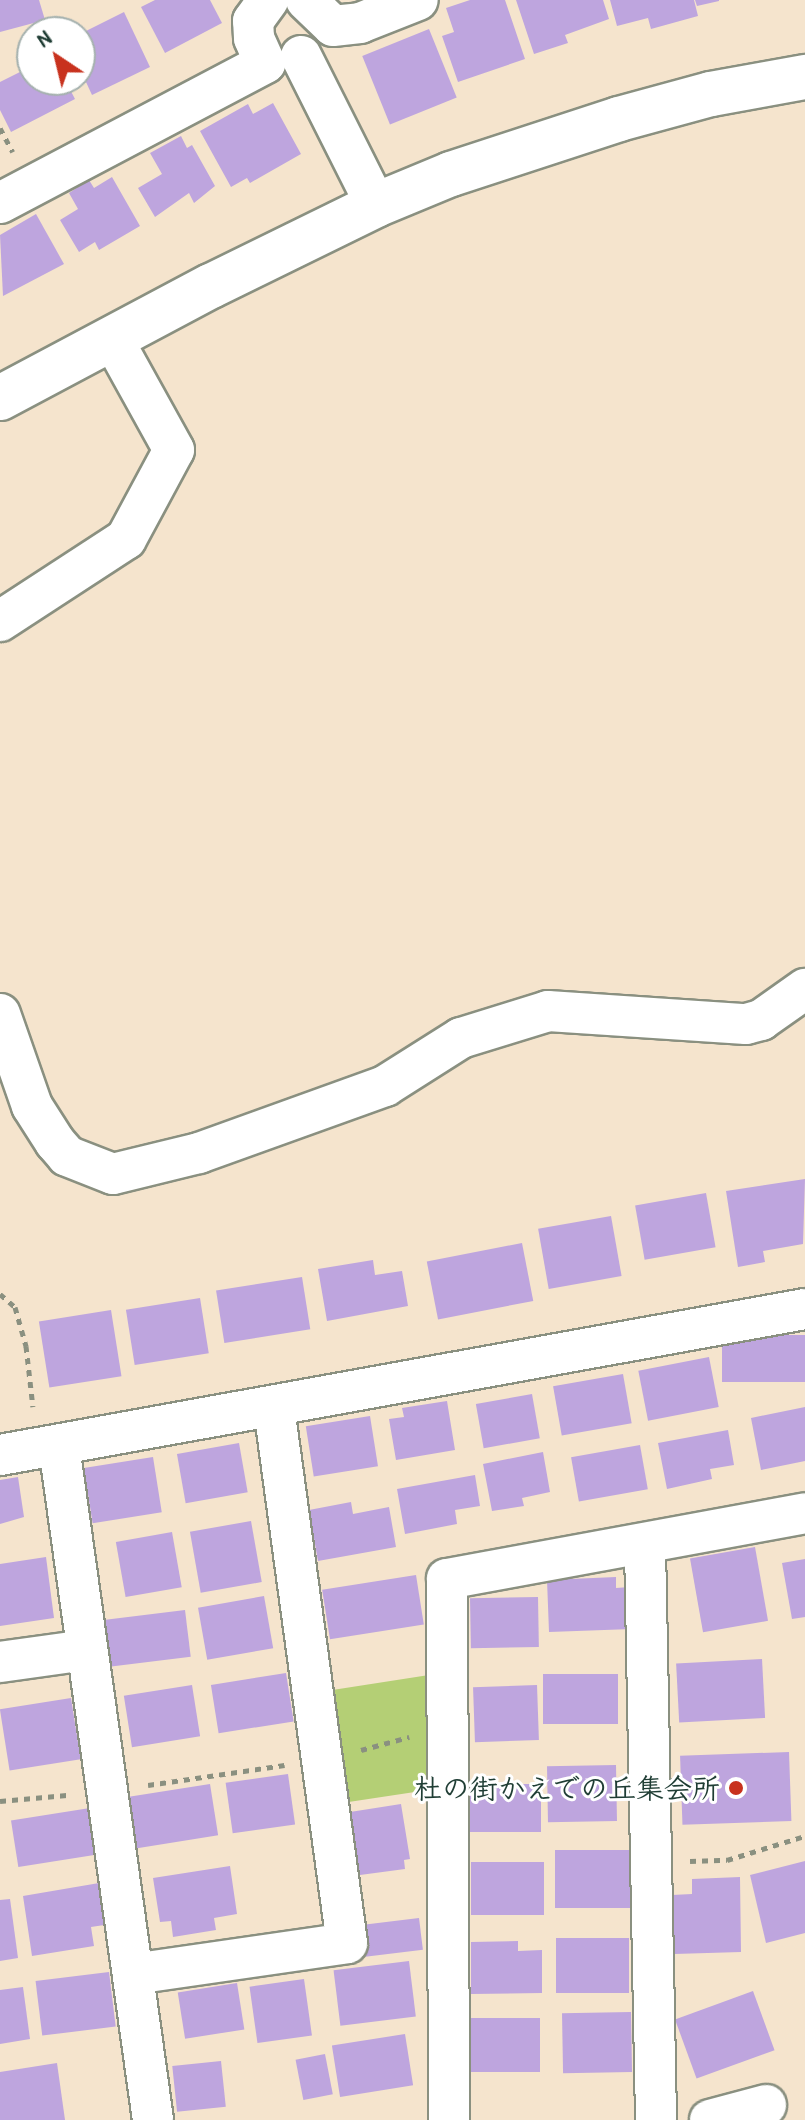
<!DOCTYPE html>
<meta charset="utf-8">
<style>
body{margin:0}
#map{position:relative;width:805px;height:2120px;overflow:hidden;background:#f5e4cd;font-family:"Patrick Hand","Klee One",sans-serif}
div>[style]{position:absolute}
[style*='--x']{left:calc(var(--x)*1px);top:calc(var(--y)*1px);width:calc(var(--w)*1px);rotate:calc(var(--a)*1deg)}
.green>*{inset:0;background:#b4cf75}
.building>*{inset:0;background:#bea5de;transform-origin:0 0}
.path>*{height:5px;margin-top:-2.5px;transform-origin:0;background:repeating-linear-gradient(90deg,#8a9080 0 6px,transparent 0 12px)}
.roads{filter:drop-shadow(2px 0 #8a9080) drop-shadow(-2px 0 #8a9080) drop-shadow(0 2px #8a9080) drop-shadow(0 -2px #8a9080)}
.minor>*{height:40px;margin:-20px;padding:0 20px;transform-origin:20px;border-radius:20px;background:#fff}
.tertiary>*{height:44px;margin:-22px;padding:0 22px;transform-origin:22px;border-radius:22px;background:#fff}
.dots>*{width:22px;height:22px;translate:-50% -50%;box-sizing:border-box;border:4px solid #fff;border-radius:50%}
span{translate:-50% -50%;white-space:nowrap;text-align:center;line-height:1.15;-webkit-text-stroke:6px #fff;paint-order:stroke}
.poi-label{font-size:28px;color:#1f3d34;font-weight:700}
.right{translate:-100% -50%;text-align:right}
.north{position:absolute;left:16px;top:16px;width:80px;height:80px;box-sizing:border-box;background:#fff;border:2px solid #a5b1ae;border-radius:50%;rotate:325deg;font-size:22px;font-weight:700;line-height:32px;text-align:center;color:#1f3d34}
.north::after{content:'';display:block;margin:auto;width:28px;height:36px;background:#c8321e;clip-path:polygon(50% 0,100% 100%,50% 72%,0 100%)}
</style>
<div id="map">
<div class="green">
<i style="clip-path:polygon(429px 1675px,428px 1790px,342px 1803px,326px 1691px)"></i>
</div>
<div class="building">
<i style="clip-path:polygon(0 0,39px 0,45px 20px,0 32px)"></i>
<i style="clip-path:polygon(155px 0,210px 0,222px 23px,165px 53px,141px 7px)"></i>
<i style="clip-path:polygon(470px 0,505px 0,525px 59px,458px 82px,442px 36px,454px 32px,446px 8px)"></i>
<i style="clip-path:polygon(516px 0,603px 0,609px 19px,565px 35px,568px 43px,534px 54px)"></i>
<i style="clip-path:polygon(610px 0,694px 0,698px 16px,651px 29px,648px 18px,617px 26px)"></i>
<i style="clip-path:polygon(695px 0,719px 0,719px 1px,697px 6px)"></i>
<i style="clip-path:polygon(124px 12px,150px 67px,92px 95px,80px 69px,80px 34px)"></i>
<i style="left:429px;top:29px;width:74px;height:72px;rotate:68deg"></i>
<i style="clip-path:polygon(32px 66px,32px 80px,65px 80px,75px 99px,11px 132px,0 110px,0 82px)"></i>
<i style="clip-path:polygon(273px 103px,301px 154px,250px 183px,247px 178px,231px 187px,200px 131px,248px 104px,253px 114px)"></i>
<i style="clip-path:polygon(181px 136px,187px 148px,192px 145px,215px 186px,194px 203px,189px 193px,155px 217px,138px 188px,162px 174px,150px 153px)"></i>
<i style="clip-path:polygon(112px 177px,140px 226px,99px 250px,95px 242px,79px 252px,60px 220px,78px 209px,69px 193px,89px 180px,94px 188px)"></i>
<i style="clip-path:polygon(36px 214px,64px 264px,3px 296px,0 235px)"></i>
<i style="clip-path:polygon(805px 1179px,803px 1244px,763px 1251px,765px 1262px,738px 1267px,726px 1191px)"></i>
<i style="left:706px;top:1193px;width:55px;height:72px;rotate:80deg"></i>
<i style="left:611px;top:1216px;width:61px;height:74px;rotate:80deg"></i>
<i style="left:522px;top:1243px;width:59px;height:97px;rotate:79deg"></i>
<i style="clip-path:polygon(373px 1260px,375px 1275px,402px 1271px,408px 1306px,327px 1321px,318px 1269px)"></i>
<i style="left:302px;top:1277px;width:53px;height:87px;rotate:81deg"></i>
<i style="left:200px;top:1298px;width:56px;height:75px;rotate:81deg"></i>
<i style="left:111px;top:1310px;width:67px;height:73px;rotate:81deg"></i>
<i style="left:805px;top:1335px;width:47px;height:83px;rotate:90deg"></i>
<i style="left:709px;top:1357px;width:51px;height:72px;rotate:79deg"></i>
<i style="left:623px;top:1374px;width:50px;height:71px;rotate:80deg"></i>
<i style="left:532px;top:1394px;width:45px;height:57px;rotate:80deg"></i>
<i style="clip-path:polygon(447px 1401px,455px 1450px,396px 1460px,389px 1419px,404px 1417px,402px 1408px)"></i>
<i style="clip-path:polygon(805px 1407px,805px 1461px,761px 1470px,751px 1418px)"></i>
<i style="left:370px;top:1416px;width:51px;height:65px;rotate:81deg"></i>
<i style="clip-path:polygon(728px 1430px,734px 1465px,710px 1469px,712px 1479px,667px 1489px,658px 1443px)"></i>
<i style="left:239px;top:1443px;width:50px;height:63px;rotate:80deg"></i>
<i style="left:640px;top:1445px;width:45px;height:70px;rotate:80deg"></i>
<i style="clip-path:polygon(543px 1452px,550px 1492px,522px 1498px,524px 1506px,492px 1511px,483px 1464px)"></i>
<i style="left:153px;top:1457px;width:56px;height:70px;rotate:81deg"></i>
<i style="clip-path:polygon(475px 1475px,480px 1506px,455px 1510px,457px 1524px,405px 1534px,397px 1489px)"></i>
<i style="clip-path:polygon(18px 1477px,24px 1517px,0 1524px,0 1480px)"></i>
<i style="clip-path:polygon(351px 1502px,353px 1514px,389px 1507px,396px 1547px,318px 1561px,309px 1510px)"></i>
<i style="left:251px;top:1521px;width:62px;height:62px;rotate:80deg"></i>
<i style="left:172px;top:1532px;width:56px;height:57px;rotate:80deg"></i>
<i style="left:755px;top:1547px;width:75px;height:66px;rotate:80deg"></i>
<i style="clip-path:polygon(46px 1557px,54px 1618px,0 1626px,0 1564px)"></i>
<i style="clip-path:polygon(805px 1559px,805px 1617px,792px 1619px,782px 1563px)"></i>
<i style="left:416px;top:1575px;width:50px;height:95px;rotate:81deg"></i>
<i style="clip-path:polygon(616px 1577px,616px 1588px,630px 1587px,632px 1629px,549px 1632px,547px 1580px)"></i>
<i style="left:264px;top:1596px;width:53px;height:67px;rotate:80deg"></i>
<i style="left:538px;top:1597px;width:50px;height:68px;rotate:89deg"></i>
<i style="left:185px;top:1610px;width:47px;height:82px;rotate:83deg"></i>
<i style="left:762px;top:1659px;width:59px;height:86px;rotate:87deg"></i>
<i style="left:286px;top:1673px;width:49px;height:76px;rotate:81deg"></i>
<i style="left:618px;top:1674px;width:50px;height:75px;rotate:90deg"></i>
<i style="left:192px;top:1685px;width:52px;height:69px;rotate:81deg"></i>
<i style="left:537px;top:1685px;width:55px;height:64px;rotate:88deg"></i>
<i style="left:71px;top:1698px;width:62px;height:72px;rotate:81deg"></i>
<i style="left:789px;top:1752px;width:69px;height:109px;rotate:88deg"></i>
<i style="left:616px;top:1765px;width:56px;height:69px;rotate:89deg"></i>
<i style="left:288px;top:1774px;width:51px;height:63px;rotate:82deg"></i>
<i style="left:210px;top:1784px;width:52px;height:82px;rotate:81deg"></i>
<i style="left:541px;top:1784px;width:48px;height:72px;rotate:90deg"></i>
<i style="clip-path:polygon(401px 1804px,410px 1859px,404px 1860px,405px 1869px,360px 1875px,350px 1812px)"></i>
<i style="left:90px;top:1808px;width:47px;height:80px;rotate:81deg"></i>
<i style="left:555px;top:1850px;width:81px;height:58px"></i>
<i style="clip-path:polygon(805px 1861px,805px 1933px,766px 1943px,750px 1875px)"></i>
<i style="left:544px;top:1862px;width:53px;height:73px;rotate:90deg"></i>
<i style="clip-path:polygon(230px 1866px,237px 1914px,214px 1918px,216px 1930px,173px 1937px,171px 1921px,160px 1922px,153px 1878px)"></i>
<i style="clip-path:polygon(740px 1877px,741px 1952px,674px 1954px,672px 1895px,692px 1894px,692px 1879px)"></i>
<i style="clip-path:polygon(105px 1882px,111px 1924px,91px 1927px,94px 1946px,32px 1956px,23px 1896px)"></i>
<i style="clip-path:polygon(10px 1899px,18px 1958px,0 1961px,0 1900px)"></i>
<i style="left:419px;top:1918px;width:32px;height:58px;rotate:83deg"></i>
<i style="left:629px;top:1938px;width:55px;height:73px;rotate:90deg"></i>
<i style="clip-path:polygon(518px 1941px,518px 1951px,542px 1950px,542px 1993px,471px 1994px,471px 1942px)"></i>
<i style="left:409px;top:1961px;width:56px;height:76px;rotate:83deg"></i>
<i style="left:109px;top:1972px;width:55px;height:74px;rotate:83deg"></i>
<i style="left:304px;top:1979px;width:57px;height:55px;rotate:82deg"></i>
<i style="left:237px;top:1983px;width:47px;height:60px;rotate:81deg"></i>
<i style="clip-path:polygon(23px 1987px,30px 2039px,0 2044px,0 1990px)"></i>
<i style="left:753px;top:1991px;width:63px;height:83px;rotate:70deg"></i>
<i style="left:631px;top:2012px;width:60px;height:69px;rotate:89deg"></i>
<i style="left:468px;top:2018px;width:72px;height:54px"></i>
<i style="left:405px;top:2034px;width:52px;height:74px;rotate:81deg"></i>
<i style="left:325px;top:2054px;width:41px;height:30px;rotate:79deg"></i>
<i style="left:221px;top:2061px;width:46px;height:49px;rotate:84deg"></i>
<i style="clip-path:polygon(57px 2063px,65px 2120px,0 2120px,0 2072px)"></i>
</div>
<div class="path">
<i style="--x:0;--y:128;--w:27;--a:62"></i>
<i style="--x:0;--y:1294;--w:20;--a:41"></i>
<i style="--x:15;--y:1307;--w:41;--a:74.2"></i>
<i style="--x:26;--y:1346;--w:61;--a:83.5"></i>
<i style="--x:361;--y:1750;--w:50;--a:-15.2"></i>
<i style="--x:148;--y:1785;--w:138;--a:-8.3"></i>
<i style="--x:0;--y:1801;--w:67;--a:-5.1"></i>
<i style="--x:690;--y:1861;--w:37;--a:-2"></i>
<i style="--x:727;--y:1860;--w:82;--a:-17.1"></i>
</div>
<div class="roads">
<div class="minor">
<i style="--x:306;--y:0;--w:37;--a:44"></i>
<i style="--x:333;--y:26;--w:27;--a:-6"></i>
<i style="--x:360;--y:23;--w:62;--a:-21.6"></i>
<i style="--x:301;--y:56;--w:167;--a:63.3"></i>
<i style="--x:0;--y:203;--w:300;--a:-27.8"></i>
<i style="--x:265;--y:63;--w:27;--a:-114"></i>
<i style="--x:254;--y:38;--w:17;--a:-93"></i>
<i style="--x:253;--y:21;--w:26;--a:-54"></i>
<i style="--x:0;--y:621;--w:150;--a:-33.1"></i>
<i style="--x:126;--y:539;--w:101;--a:-61.7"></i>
<i style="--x:174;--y:450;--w:126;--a:-119"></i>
<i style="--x:0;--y:1014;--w:97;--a:70.8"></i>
<i style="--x:32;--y:1106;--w:43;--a:57.4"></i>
<i style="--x:55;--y:1142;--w:18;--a:49"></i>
<i style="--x:67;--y:1156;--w:49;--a:21.4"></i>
<i style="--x:113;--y:1174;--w:89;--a:-13.7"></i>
<i style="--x:199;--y:1153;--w:198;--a:-19.8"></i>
<i style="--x:385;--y:1086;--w:90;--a:-32.3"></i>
<i style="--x:461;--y:1038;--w:91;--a:-17.2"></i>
<i style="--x:548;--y:1011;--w:198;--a:3.8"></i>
<i style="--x:746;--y:1024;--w:16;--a:-15"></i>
<i style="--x:761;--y:1020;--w:54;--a:-35.2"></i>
<i style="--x:59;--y:1446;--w:681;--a:82.06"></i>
<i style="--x:0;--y:1455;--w:818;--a:-10.28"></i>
<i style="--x:645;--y:1546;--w:574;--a:88.9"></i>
<i style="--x:0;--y:1662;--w:87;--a:-7.9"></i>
<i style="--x:133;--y:1974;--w:216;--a:-8.2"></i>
<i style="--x:347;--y:1943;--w:540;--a:-97.77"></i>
<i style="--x:449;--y:2120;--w:541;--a:-90.21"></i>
<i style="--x:447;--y:1579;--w:364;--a:-10.4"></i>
<i style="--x:710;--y:2120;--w:58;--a:-15"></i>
</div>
<div class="tertiary">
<i style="--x:0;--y:398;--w:239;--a:-28"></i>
<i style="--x:211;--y:286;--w:184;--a:-26.1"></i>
<i style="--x:376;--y:205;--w:81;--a:-22.5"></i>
<i style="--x:451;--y:174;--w:177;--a:-18.1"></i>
<i style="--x:619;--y:119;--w:95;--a:-15.2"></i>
<i style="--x:711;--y:94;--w:96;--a:-10.3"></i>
</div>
</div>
<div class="dots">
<i style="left:736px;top:1788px;background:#c8321e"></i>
</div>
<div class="poi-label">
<span class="right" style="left:720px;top:1788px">杜の街かえでの丘集会所</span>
</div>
<div class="north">N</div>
</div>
